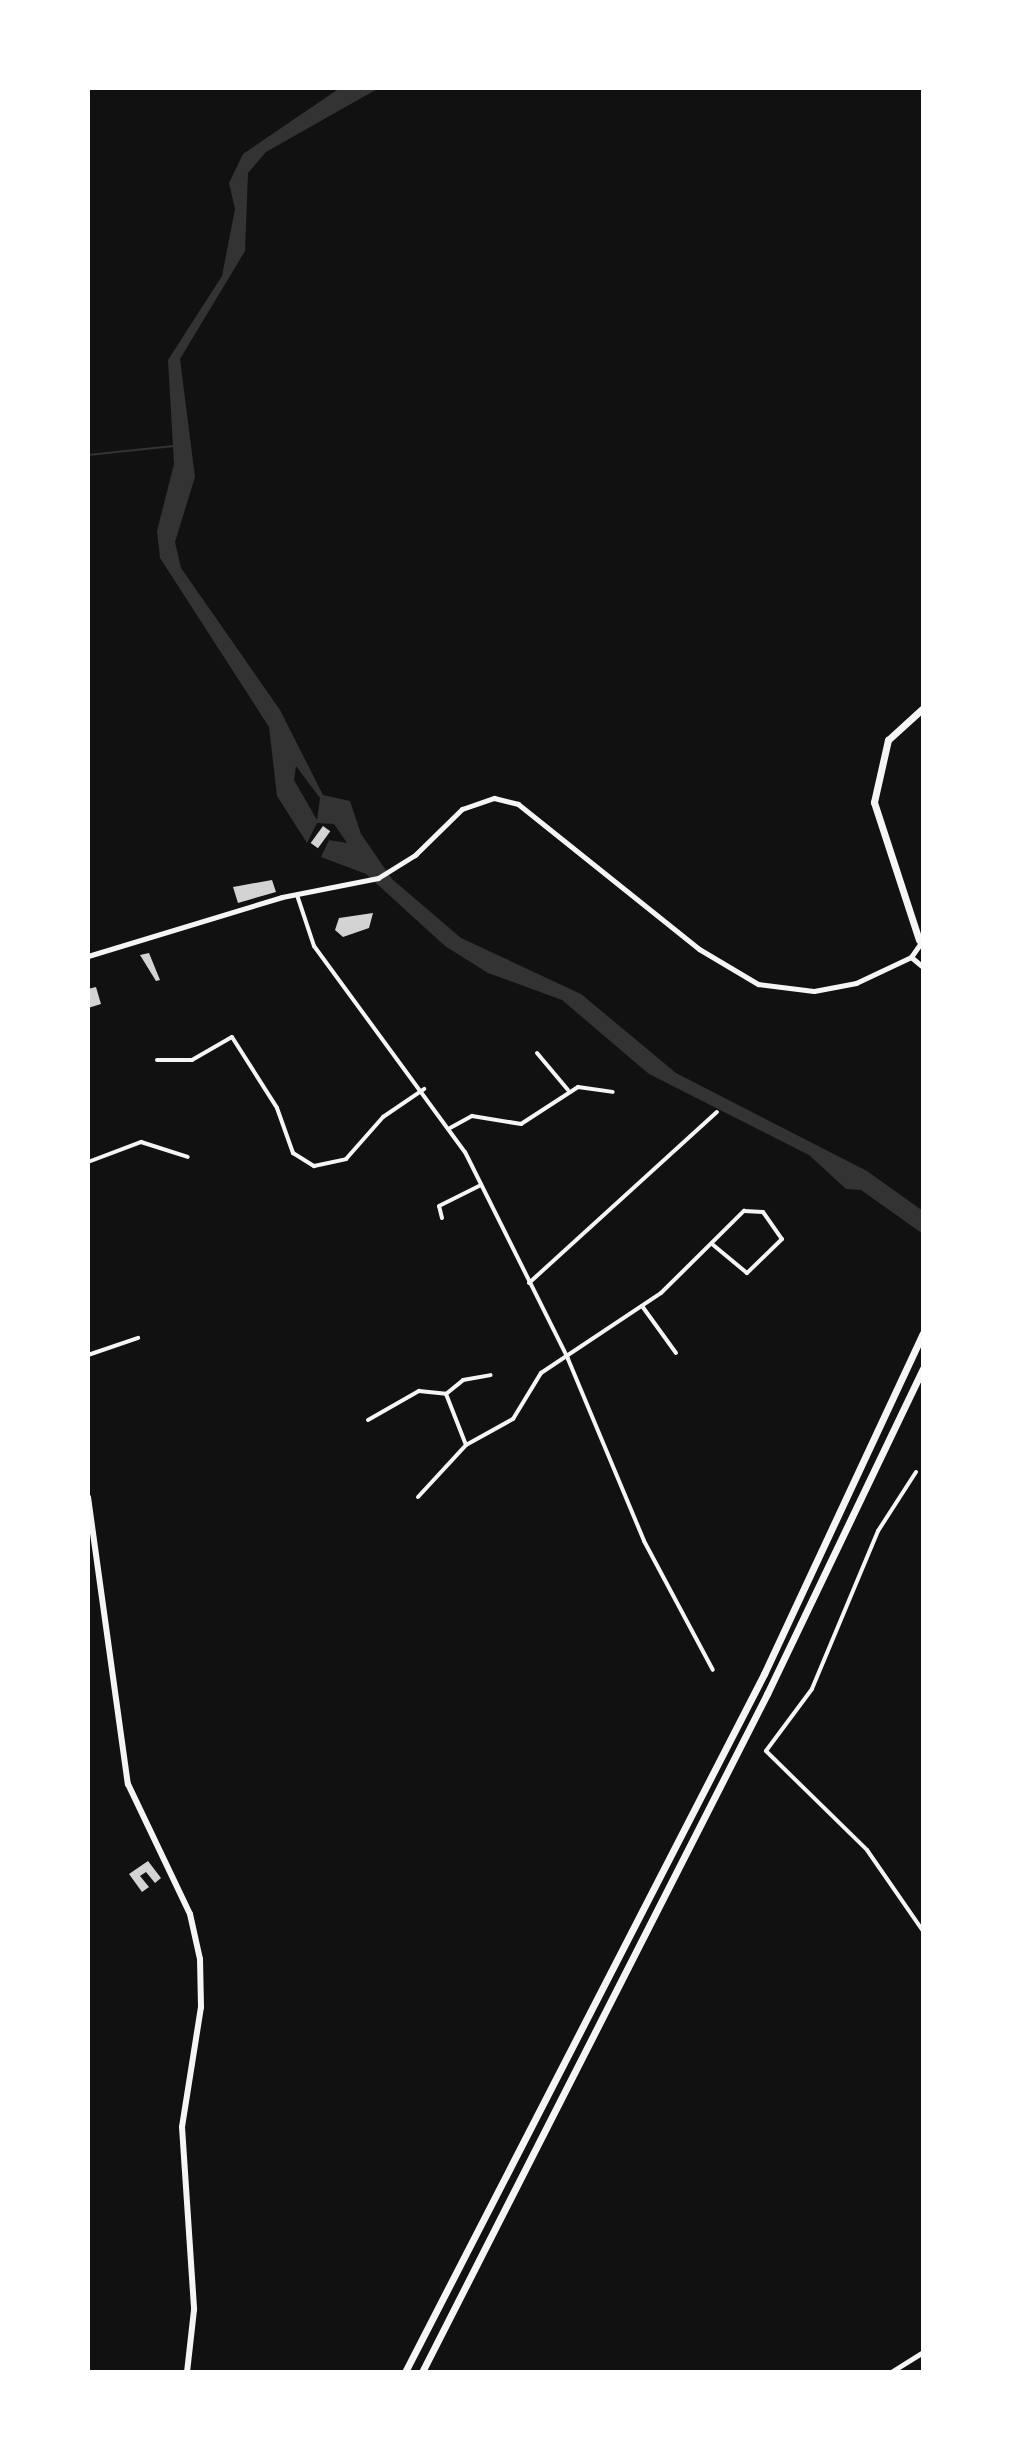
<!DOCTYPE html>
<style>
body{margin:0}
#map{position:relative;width:1011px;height:2460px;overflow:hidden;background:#111;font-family:"IBM Plex Serif",serif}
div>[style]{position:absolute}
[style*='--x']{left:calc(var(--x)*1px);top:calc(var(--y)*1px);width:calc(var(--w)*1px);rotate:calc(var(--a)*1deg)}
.water>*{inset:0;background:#333}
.stream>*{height:2px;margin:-1px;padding:0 1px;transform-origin:1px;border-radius:1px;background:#333}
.building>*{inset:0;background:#d3d3d3;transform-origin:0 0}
.minor>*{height:4px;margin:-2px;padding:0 2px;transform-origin:2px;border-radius:2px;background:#f5f5f5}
.tertiary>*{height:5px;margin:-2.5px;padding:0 2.5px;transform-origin:2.5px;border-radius:2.5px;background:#f5f5f5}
.secondary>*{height:6px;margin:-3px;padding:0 3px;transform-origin:3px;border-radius:3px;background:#f5f5f5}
.trunk>*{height:7px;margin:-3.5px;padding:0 3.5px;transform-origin:3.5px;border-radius:3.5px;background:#f5f5f5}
span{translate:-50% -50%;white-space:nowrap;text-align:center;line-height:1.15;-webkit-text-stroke:8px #fff;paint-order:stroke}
.frame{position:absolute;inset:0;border:90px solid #fff;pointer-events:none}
</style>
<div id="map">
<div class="water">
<i style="clip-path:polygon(evenodd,340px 88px,379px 88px,266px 152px,248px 173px,245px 251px,180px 359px,195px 477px,175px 542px,181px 568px,280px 710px,323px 795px,350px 801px,361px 834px,392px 879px,461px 938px,581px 994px,676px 1073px,867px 1171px,923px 1211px,923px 1234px,861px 1190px,846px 1189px,809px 1155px,649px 1074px,562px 1000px,488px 973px,445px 946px,366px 874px,321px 857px,329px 840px,347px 843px,334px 824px,317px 823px,307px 843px,277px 796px,269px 727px,160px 558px,157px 531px,174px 464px,168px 360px,222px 276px,235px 209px,229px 183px,243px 154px,340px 88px,296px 766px,320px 798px,317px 820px,294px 780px,296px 766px)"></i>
</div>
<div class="stream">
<i style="--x:88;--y:455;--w:86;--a:-6"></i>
</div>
<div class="building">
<i style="left:323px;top:826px;width:9px;height:21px;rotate:36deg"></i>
<i style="clip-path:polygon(272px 880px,276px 892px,238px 903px,233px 887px)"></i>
<i style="clip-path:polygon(373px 913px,369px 928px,343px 937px,335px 930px,339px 918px)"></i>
<i style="clip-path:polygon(149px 953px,160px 980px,156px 981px,140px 955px)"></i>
<i style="clip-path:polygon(96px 987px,101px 1004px,88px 1008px,88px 989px)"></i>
<i style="clip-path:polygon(148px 1861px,161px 1878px,155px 1883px,146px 1872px,140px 1876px,149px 1887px,142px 1892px,129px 1874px)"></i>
</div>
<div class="minor">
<i style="--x:297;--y:895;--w:54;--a:71.6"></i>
<i style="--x:314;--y:946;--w:255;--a:53.8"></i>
<i style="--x:465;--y:1152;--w:231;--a:63.5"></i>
<i style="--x:568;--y:1359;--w:197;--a:67.3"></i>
<i style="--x:644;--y:1541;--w:146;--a:61.9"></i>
<i style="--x:537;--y:1053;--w:48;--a:50"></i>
<i style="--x:157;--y:1060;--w:35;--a:0"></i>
<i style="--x:192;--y:1060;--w:46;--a:-29.9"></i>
<i style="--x:232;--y:1037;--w:84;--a:57.6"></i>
<i style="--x:277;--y:1108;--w:48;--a:70.4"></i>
<i style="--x:293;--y:1153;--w:25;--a:32"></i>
<i style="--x:314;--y:1166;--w:33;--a:-12"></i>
<i style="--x:346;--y:1159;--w:56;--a:-48.6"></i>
<i style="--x:383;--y:1117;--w:50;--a:-34.3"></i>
<i style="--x:450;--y:1128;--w:25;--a:-29"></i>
<i style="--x:472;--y:1116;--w:50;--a:9.3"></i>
<i style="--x:521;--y:1124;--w:68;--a:-33"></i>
<i style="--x:578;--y:1087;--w:35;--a:8"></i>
<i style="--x:88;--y:1162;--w:57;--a:-20.7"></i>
<i style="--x:141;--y:1142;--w:49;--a:17.7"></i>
<i style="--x:442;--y:1218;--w:12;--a:-104"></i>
<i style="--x:439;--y:1206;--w:47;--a:-26.6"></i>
<i style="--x:529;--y:1283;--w:254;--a:-42.3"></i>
<i style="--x:642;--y:1306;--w:58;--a:54.1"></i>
<i style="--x:88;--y:1355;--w:53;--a:-18.8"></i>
<i style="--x:368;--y:1420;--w:59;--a:-29.6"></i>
<i style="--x:419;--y:1391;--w:27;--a:6"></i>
<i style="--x:466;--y:1445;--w:55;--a:-111.4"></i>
<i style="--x:446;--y:1394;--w:22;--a:-39"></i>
<i style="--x:463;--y:1380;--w:28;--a:-10"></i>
<i style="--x:916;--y:1472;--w:70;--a:122.8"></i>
<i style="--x:878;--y:1531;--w:171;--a:112.7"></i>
<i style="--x:812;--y:1689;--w:77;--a:126.6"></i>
<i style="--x:766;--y:1751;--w:141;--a:44.4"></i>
<i style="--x:867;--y:1850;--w:98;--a:55.3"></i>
<i style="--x:418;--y:1497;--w:71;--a:-47.3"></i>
<i style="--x:466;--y:1445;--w:54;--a:-29"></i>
<i style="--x:513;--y:1419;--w:54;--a:-58.7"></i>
<i style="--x:541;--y:1373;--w:144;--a:-33.7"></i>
<i style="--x:661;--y:1293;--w:117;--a:-44.7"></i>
<i style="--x:744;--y:1211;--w:19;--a:3"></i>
<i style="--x:763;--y:1212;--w:33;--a:55"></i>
<i style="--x:782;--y:1239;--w:49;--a:135.8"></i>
<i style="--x:747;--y:1273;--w:45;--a:-140.4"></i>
</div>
<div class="tertiary">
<i style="--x:88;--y:956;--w:203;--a:-16.9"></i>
<i style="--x:282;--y:897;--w:98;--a:-11.2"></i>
<i style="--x:378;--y:878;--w:44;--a:-31.9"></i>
<i style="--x:415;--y:855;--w:66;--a:-44.4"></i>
<i style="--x:462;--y:809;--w:34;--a:-19"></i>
<i style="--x:494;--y:798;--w:25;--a:14"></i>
<i style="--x:518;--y:804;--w:232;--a:38.7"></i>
<i style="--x:699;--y:949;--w:69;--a:30.7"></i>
<i style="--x:758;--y:984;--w:56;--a:7.1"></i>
<i style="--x:814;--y:991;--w:43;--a:-10.8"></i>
<i style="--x:856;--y:983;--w:61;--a:-25.3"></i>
<i style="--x:911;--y:957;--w:21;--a:-55"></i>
<i style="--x:911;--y:957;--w:16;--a:40"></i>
<i style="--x:891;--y:2372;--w:38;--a:-32"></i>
</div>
<div class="secondary">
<i style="--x:88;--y:1497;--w:290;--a:82.1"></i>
<i style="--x:128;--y:1784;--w:144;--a:64.5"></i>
<i style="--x:190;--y:1914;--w:46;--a:77.5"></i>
<i style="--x:200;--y:1959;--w:48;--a:88.8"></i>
<i style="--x:201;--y:2007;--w:121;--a:99"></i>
<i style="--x:182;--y:2127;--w:183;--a:86.2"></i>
<i style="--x:194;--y:2310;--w:62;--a:96.4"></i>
</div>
<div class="trunk">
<i style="--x:919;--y:940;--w:145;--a:-108.1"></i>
<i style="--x:874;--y:802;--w:64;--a:-77.3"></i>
<i style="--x:888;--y:740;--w:47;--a:-42.4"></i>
<i style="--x:405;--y:2372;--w:785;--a:-62.78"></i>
<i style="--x:764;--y:1674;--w:376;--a:-65"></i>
<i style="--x:422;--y:2372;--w:761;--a:-63.03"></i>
<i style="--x:767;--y:1694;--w:361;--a:-64.4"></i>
</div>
<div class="frame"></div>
</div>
